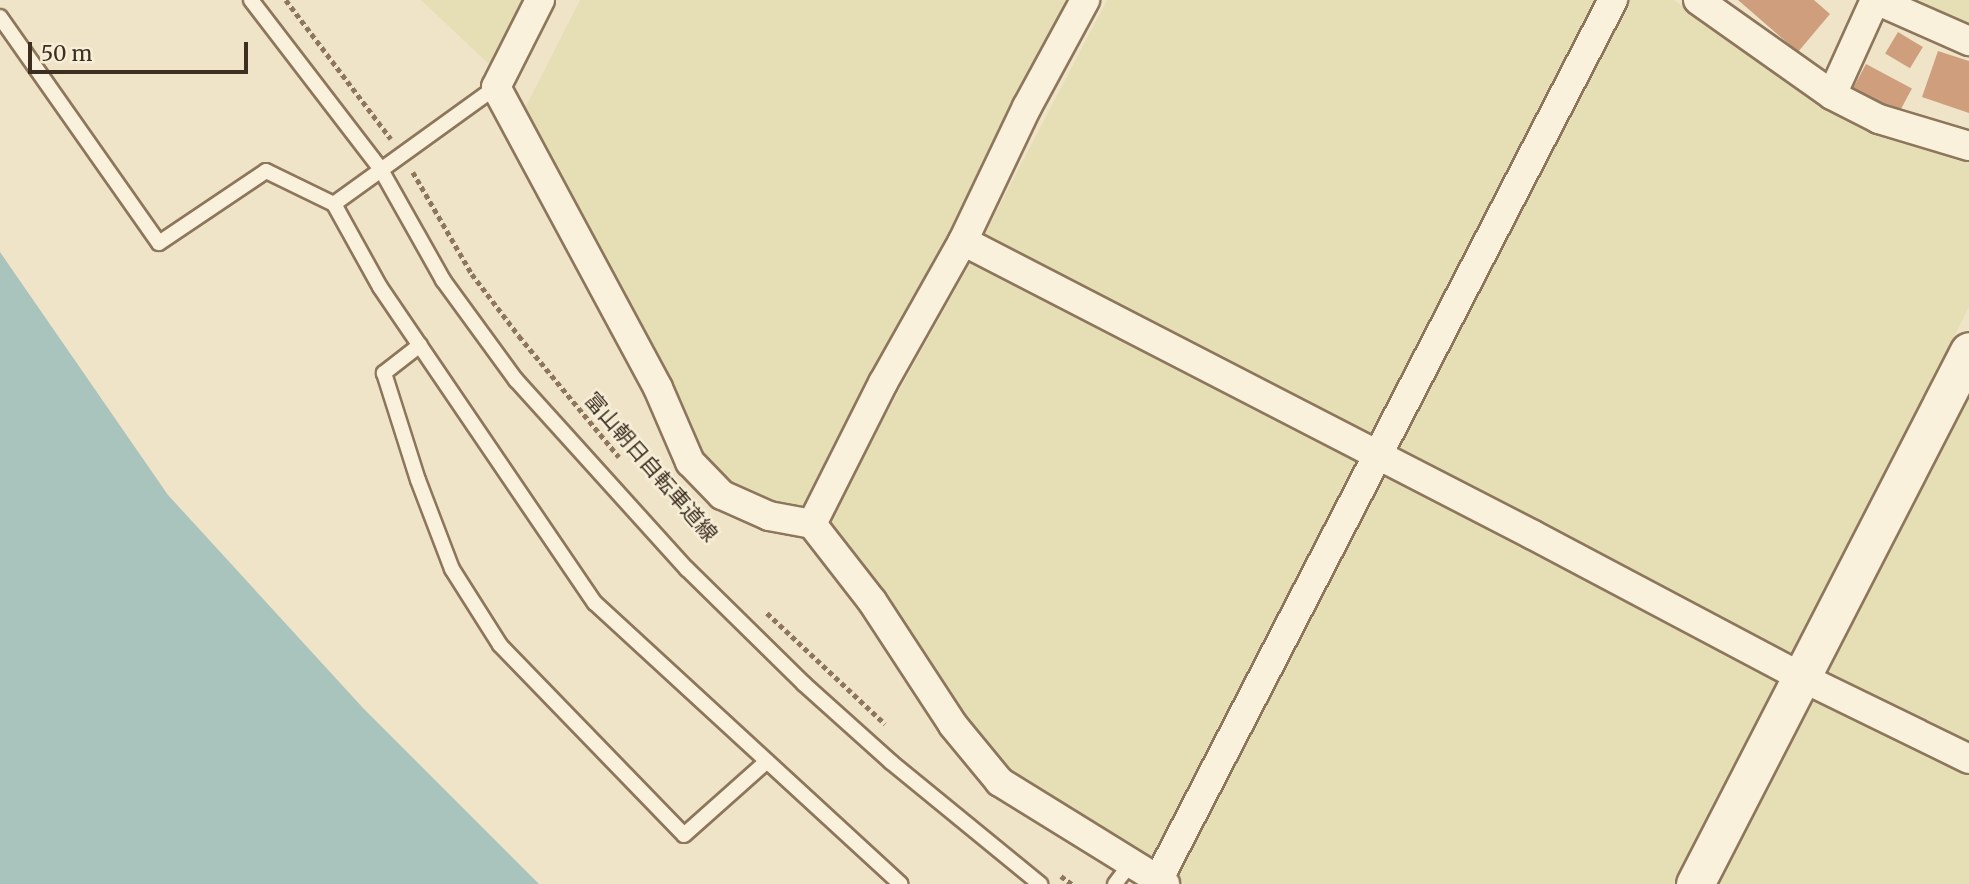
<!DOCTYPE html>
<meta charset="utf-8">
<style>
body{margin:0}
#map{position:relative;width:1969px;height:884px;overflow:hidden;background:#f0e4c8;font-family:Merriweather,"Noto Sans JP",serif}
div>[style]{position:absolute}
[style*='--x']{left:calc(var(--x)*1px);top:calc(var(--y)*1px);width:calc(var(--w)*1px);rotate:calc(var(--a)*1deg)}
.farmland>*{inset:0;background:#e6deb5}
.water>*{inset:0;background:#a9c4bc}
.building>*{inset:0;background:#cf9f7d;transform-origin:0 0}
.path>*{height:4.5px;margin-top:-2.25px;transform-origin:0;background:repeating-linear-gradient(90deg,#8d765c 0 5px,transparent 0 8.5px)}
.roads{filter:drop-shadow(2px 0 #8d765c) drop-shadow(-2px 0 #8d765c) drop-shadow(0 2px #8d765c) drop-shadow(0 -2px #8d765c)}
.service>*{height:14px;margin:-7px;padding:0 7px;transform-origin:7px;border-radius:7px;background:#faf1dc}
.minor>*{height:28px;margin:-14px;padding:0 14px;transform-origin:14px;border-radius:14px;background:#faf1dc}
.tertiary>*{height:37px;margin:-18.5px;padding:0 18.5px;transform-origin:18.5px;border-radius:18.5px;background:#faf1dc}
span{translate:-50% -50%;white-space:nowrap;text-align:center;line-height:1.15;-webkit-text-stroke:5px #f7eed8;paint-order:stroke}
.street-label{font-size:21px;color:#3d2e20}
.scale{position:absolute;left:28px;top:42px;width:220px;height:32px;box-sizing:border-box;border:4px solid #3d2e20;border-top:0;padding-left:9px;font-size:21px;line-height:24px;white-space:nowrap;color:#3d2e20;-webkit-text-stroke:5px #f7eed8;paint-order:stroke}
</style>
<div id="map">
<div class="farmland">
<i style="clip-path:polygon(421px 0,526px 0,492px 67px)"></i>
<i style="clip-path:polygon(580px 0,1072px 0,805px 508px,776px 505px,731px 489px,698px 448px,523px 112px)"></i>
<i style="clip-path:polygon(1107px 0,1597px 0,1376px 439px,984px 235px)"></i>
<i style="clip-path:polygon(1628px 0,1674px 0,1819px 107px,1862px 128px,1969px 157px,1969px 307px,1794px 654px,1397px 453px)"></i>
<i style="clip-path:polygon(1897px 0,1969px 0,1969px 27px)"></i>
<i style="clip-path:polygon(973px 258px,1361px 460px,1151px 860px,1005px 775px,826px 522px)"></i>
<i style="clip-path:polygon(1969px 388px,1969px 745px,1824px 672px)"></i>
<i style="clip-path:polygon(1385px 474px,1779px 678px,1674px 884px,1185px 884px,1176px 879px)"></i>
<i style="clip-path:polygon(1814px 697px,1969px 774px,1969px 884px,1716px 884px)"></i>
</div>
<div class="water">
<i style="clip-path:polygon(0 252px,168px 495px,363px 708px,539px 884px,0 884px)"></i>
</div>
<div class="building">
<i style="clip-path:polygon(1738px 0,1814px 0,1830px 14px,1798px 52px)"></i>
<i style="left:1898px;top:32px;width:29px;height:25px;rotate:31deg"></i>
<i style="clip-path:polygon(1938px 51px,1969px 61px,1969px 113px,1922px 97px)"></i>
<i style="left:1866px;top:64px;width:52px;height:27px;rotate:28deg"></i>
</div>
<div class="path">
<i style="--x:286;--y:0;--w:174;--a:52.9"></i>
<i style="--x:413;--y:172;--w:118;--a:60"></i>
<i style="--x:472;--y:274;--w:78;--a:52.8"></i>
<i style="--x:519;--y:336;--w:157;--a:50.4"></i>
<i style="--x:767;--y:613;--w:162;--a:43.2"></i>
<i style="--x:1061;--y:876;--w:14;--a:36"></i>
</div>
<div class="roads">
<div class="service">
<i style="--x:251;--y:0;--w:212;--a:52.5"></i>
<i style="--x:380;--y:168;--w:129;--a:60.6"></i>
<i style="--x:443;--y:280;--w:124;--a:53.9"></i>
<i style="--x:516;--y:380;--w:255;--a:47.9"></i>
<i style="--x:687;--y:569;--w:164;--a:44.5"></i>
<i style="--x:804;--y:684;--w:117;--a:41.9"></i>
<i style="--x:891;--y:762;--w:193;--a:39.3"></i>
<i style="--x:0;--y:17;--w:276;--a:54.9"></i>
<i style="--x:159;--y:243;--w:129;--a:-33.9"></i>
<i style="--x:266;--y:171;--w:76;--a:25.9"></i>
<i style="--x:496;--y:87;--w:200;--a:144.2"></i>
<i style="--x:334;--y:204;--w:95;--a:61"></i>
<i style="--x:380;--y:287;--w:382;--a:55.8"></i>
<i style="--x:595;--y:603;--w:415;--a:42.6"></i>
<i style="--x:420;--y:345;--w:46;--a:142.1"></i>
<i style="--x:384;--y:373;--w:112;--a:72.4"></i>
<i style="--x:418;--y:480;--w:95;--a:69.1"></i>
<i style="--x:452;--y:569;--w:90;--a:57.7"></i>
<i style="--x:500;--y:645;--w:264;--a:45.9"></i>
<i style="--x:684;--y:835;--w:111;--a:-41.7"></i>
<i style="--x:1115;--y:884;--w:26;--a:-53"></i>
</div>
<div class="minor">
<i style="--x:540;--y:0;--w:97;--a:116.8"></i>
<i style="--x:496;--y:87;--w:342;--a:61.7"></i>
<i style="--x:658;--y:388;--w:81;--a:66.6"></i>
<i style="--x:690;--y:462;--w:46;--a:45.9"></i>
<i style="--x:722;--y:495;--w:51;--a:24.1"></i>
<i style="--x:769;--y:516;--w:44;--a:10.5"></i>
<i style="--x:812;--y:524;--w:98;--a:52.1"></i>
<i style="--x:872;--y:601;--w:148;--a:56.8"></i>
<i style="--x:953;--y:725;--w:74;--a:50.5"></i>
<i style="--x:1000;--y:782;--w:194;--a:31.7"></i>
<i style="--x:1698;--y:0;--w:164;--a:35.3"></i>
<i style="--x:1875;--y:0;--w:104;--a:114.4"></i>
<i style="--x:1832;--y:95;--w:53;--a:27.1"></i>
<i style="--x:1879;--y:119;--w:94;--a:16.7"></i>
<i style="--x:1876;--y:0;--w:102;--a:23.8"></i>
<i style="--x:963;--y:241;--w:641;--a:27.28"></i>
<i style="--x:1533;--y:535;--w:301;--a:27.9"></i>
<i style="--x:1799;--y:676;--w:189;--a:26"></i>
<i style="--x:812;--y:524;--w:158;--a:-63.3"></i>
<i style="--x:883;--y:383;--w:163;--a:-60.6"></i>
<i style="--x:963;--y:241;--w:148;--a:-64.5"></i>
<i style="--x:1027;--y:107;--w:122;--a:-61.5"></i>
<i style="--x:1158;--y:880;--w:991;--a:-62.66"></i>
</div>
<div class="tertiary">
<i style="--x:1695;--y:884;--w:599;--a:-62.79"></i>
</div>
</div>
<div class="street-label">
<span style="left:651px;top:467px;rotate:49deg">富山朝日自転車道線</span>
</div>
<div class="scale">50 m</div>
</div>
